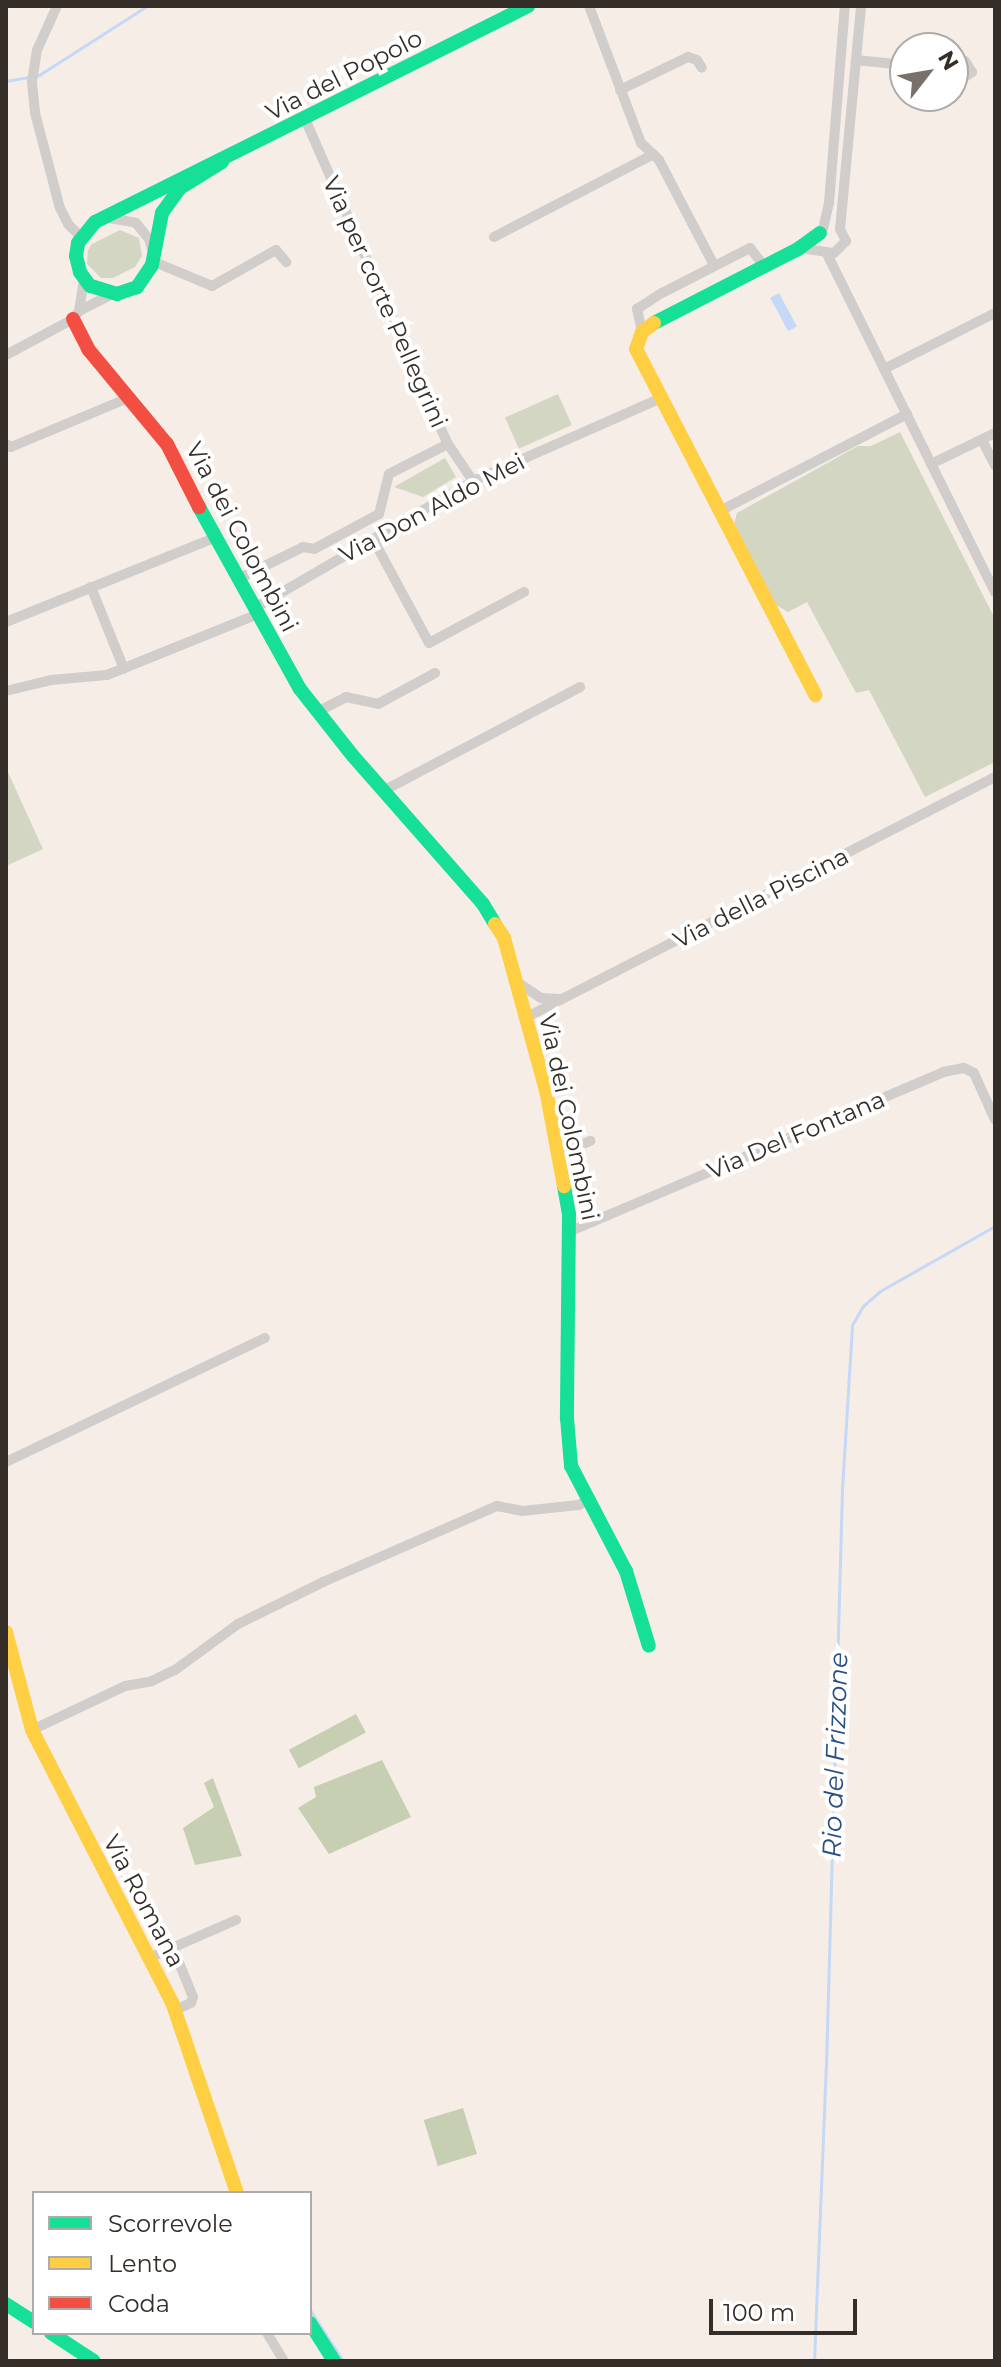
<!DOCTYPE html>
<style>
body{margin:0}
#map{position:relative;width:1001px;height:2367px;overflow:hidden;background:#f7ede7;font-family:Montserrat,sans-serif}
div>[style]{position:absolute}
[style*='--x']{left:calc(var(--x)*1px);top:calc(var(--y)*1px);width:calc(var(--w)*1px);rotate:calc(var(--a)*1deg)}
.green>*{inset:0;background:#d2d6c3;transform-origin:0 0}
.forest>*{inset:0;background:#c7cfb2;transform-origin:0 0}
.water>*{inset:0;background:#c5d8f6;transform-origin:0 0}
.stream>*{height:3px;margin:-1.5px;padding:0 1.5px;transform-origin:1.5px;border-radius:1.5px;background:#c5d8f6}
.street>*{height:10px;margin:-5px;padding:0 5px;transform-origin:5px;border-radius:5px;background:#d0cdcb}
.fast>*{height:14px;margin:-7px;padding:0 7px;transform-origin:7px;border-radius:7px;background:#16e098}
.slow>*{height:14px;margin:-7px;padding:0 7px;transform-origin:7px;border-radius:7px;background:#ffcf43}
.jam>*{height:14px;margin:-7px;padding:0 7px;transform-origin:7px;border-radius:7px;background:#f24e42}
span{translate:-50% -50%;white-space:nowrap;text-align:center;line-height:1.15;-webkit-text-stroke:8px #fff;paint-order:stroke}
.street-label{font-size:24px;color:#352d28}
.water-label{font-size:26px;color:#284e86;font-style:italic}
.frame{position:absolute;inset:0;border:8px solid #352d28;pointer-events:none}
.legend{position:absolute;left:32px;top:2191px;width:280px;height:144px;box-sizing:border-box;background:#fff;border:2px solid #aeaba9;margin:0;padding:10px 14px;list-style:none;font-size:24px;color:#352d28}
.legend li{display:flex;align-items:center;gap:16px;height:40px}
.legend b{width:40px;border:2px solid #aeaba9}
.north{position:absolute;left:889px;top:32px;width:80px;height:80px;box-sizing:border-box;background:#fff;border:2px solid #aeaba9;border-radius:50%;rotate:59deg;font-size:22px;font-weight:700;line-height:32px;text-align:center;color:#352d28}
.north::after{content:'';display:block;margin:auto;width:28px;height:36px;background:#79706b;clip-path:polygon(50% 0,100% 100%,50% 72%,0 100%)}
.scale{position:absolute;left:709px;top:2299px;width:148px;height:36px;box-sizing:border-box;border:4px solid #352d28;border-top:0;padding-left:10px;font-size:24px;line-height:28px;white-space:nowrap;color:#352d28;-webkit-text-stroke:6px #fff;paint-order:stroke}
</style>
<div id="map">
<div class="green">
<i style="clip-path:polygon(120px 230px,139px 238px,142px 256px,135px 267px,113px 278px,101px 278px,87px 264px,88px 250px,92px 244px)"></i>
<i style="left:558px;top:394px;width:34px;height:58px;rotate:66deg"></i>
<i style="clip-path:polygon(900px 432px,995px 619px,995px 762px,925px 797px,869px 690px,856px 693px,807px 602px,788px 612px,776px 605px,734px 524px,737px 513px,858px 446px,871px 446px)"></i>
<i style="clip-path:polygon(445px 458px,456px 477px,423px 497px,394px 487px)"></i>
<i style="clip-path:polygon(6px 768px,43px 849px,6px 866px)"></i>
</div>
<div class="forest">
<i style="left:356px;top:1714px;width:21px;height:76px;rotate:62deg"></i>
<i style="clip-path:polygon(382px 1760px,411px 1817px,329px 1854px,298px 1808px,316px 1797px,314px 1787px)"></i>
<i style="clip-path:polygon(213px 1778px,242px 1856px,195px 1865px,183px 1828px,214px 1807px,204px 1783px)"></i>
<i style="left:463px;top:2108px;width:48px;height:41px;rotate:73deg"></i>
</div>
<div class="water">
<i style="left:779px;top:293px;width:38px;height:10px;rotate:62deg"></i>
</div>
<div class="stream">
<i style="--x:6;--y:81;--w:34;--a:-10"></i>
<i style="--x:39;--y:75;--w:128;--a:-32.6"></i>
<i style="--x:310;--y:2310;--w:61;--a:57.1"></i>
<i style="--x:814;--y:2361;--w:295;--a:-87.7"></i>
<i style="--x:826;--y:2066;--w:577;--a:-88.41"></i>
<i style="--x:842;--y:1489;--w:164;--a:-86.5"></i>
<i style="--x:852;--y:1325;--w:22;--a:-60"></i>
<i style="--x:863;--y:1306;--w:23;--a:-41"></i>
<i style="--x:880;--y:1291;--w:132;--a:-29.5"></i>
</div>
<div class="street">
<i style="--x:57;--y:6;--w:48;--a:114.4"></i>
<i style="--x:37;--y:50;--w:33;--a:99"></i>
<i style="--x:32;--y:83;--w:30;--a:84"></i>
<i style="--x:35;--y:113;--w:98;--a:75.3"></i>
<i style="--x:60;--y:208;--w:18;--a:63"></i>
<i style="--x:68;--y:224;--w:18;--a:45"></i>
<i style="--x:589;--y:6;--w:147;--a:69.2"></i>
<i style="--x:641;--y:143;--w:25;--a:43"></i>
<i style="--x:659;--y:160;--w:119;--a:62.4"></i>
<i style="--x:856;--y:60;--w:49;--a:5.8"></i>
<i style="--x:953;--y:63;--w:12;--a:-9"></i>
<i style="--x:965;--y:61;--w:13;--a:58"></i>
<i style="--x:972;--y:72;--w:23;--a:146"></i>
<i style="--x:620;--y:90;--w:76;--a:-25.9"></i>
<i style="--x:688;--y:57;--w:9;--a:18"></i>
<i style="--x:697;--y:60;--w:9;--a:58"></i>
<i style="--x:305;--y:119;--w:355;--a:66.3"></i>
<i style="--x:448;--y:444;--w:45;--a:56"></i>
<i style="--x:109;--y:218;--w:27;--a:10"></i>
<i style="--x:136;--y:223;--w:21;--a:51"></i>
<i style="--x:149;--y:239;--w:14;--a:73"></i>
<i style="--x:823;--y:229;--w:27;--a:-77"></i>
<i style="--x:829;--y:203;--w:198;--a:-85.4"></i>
<i style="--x:494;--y:237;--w:180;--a:-27.4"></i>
<i style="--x:801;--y:248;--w:33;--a:9"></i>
<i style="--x:834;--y:253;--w:17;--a:-45"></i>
<i style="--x:846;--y:241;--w:13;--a:-117"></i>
<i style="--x:840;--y:229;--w:224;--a:-84.6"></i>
<i style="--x:826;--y:252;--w:380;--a:63.6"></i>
<i style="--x:152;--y:261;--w:65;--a:22.6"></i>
<i style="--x:212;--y:286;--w:73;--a:-29.4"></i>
<i style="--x:276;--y:250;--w:16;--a:50"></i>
<i style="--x:79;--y:311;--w:38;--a:-27"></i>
<i style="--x:642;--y:332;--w:24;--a:-102"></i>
<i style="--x:637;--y:309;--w:30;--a:-33"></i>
<i style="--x:662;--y:293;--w:99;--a:-27.1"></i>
<i style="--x:750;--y:248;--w:23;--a:52"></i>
<i style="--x:6;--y:355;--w:76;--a:-28.2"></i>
<i style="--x:73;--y:319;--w:10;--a:-53"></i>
<i style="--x:79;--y:311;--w:33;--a:-81"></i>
<i style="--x:884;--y:369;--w:124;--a:-26.8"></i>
<i style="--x:982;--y:440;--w:29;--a:63"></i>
<i style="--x:6;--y:444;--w:6;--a:31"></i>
<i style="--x:11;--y:447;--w:127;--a:-22.7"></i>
<i style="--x:931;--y:464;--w:71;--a:-25.8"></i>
<i style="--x:718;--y:512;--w:213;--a:-27.4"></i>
<i style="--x:373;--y:539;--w:118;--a:61.7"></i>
<i style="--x:429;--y:643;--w:108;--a:-28.2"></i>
<i style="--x:238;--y:579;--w:72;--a:-26.2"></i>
<i style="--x:303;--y:547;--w:11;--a:10"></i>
<i style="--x:314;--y:549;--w:74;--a:-28.3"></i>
<i style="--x:379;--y:514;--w:41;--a:-76"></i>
<i style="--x:389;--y:474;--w:66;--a:-27"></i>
<i style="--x:91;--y:587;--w:88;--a:68.1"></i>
<i style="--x:255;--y:608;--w:252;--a:-30.2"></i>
<i style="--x:473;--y:481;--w:203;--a:-23.8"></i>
<i style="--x:6;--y:622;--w:224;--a:-22"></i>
<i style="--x:6;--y:691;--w:46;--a:-13.7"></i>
<i style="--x:51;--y:680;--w:56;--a:-5.1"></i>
<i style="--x:107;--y:675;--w:163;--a:-22"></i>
<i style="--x:317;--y:712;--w:33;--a:-27"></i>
<i style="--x:346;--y:697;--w:33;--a:12"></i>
<i style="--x:378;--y:704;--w:65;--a:-28.5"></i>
<i style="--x:383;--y:791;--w:223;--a:-27.8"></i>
<i style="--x:517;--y:982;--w:29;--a:34"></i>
<i style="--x:541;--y:998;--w:18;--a:3"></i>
<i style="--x:527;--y:1017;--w:526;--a:-27.15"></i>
<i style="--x:558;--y:1154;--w:35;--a:-22"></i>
<i style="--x:571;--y:1231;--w:405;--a:-23.1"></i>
<i style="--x:943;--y:1072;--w:21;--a:-11"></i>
<i style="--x:964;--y:1068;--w:11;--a:27"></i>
<i style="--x:974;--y:1073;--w:51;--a:65.9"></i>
<i style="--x:6;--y:1462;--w:287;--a:-25.6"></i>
<i style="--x:32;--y:1730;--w:103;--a:-25.3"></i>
<i style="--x:125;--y:1686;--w:27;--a:-10"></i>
<i style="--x:152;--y:1681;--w:25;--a:-26"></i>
<i style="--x:175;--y:1670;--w:78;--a:-36.1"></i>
<i style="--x:238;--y:1624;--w:95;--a:-26.3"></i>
<i style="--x:323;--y:1582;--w:190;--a:-23.6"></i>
<i style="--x:497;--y:1506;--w:25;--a:11"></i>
<i style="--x:522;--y:1511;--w:57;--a:-6"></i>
<i style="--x:579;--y:1505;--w:9;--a:-36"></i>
<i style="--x:173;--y:1948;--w:53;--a:67.8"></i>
<i style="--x:193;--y:1997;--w:6;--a:108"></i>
<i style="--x:191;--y:2003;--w:17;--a:156"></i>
<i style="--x:149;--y:1958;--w:95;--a:-23.6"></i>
<i style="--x:267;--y:2333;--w:33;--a:59"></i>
</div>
<div class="fast">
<i style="--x:222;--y:162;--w:49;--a:148.2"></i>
<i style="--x:180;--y:188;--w:31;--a:126"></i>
<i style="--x:162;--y:213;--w:53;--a:100.9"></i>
<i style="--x:152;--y:265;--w:27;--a:124"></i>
<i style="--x:137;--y:287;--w:21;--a:161"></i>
<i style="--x:117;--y:294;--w:28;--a:-163"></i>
<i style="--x:90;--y:286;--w:17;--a:-126"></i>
<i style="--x:80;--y:272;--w:16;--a:-104"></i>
<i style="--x:76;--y:256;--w:13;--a:-81"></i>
<i style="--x:78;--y:243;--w:27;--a:-51"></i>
<i style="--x:95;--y:222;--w:484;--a:-26.5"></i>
<i style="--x:654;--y:323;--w:162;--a:-27.2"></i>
<i style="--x:798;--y:249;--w:27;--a:-36"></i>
<i style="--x:199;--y:507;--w:208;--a:61"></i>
<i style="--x:300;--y:689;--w:85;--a:51.7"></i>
<i style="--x:353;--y:756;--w:197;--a:48.7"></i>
<i style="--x:483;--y:904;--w:23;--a:59"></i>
<i style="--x:564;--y:1186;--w:28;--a:80"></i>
<i style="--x:569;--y:1214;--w:204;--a:90.6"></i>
<i style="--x:567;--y:1418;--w:48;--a:85.2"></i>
<i style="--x:571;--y:1466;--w:119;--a:62.4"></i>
<i style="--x:626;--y:1571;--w:78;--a:73"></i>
<i style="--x:6;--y:2304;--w:33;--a:33"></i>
<i style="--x:310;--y:2323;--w:45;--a:57.7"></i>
<i style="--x:51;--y:2333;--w:51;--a:33.1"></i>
</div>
<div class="slow">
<i style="--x:654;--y:323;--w:15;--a:143"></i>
<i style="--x:642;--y:332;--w:18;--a:109"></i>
<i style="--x:636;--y:349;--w:390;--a:62.6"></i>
<i style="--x:495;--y:924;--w:17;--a:57"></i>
<i style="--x:504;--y:938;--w:158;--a:74.6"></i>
<i style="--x:546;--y:1090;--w:98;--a:79.4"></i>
<i style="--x:6;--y:1632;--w:101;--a:75.1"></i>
<i style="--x:32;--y:1730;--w:306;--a:62.8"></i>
<i style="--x:172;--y:2002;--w:202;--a:71.2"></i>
</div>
<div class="jam">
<i style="--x:73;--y:319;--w:34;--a:63"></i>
<i style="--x:88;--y:349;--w:124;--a:50.3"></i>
<i style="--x:167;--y:444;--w:71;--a:63.1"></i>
</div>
<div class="street-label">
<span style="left:344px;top:75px;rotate:-27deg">Via del Popolo</span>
<span style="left:385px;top:302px;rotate:66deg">Via per corte Pellegrini</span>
<span style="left:432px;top:508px;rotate:-28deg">Via Don Aldo Mei</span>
<span style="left:242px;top:537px;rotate:62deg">Via dei Colombini</span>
<span style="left:761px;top:898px;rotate:-27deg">Via della Piscina</span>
<span style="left:569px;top:1117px;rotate:78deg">Via dei Colombini</span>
<span style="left:796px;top:1135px;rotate:-23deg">Via Del Fontana</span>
<span style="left:144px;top:1901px;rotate:62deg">Via Romana</span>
</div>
<div class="water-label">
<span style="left:836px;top:1755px;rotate:-88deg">Rio del Frizzone</span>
</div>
<div class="frame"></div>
<ul class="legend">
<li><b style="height:10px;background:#16e098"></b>Scorrevole</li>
<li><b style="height:10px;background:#ffcf43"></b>Lento</li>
<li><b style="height:10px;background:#f24e42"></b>Coda</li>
</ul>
<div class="north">N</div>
<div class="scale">100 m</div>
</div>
